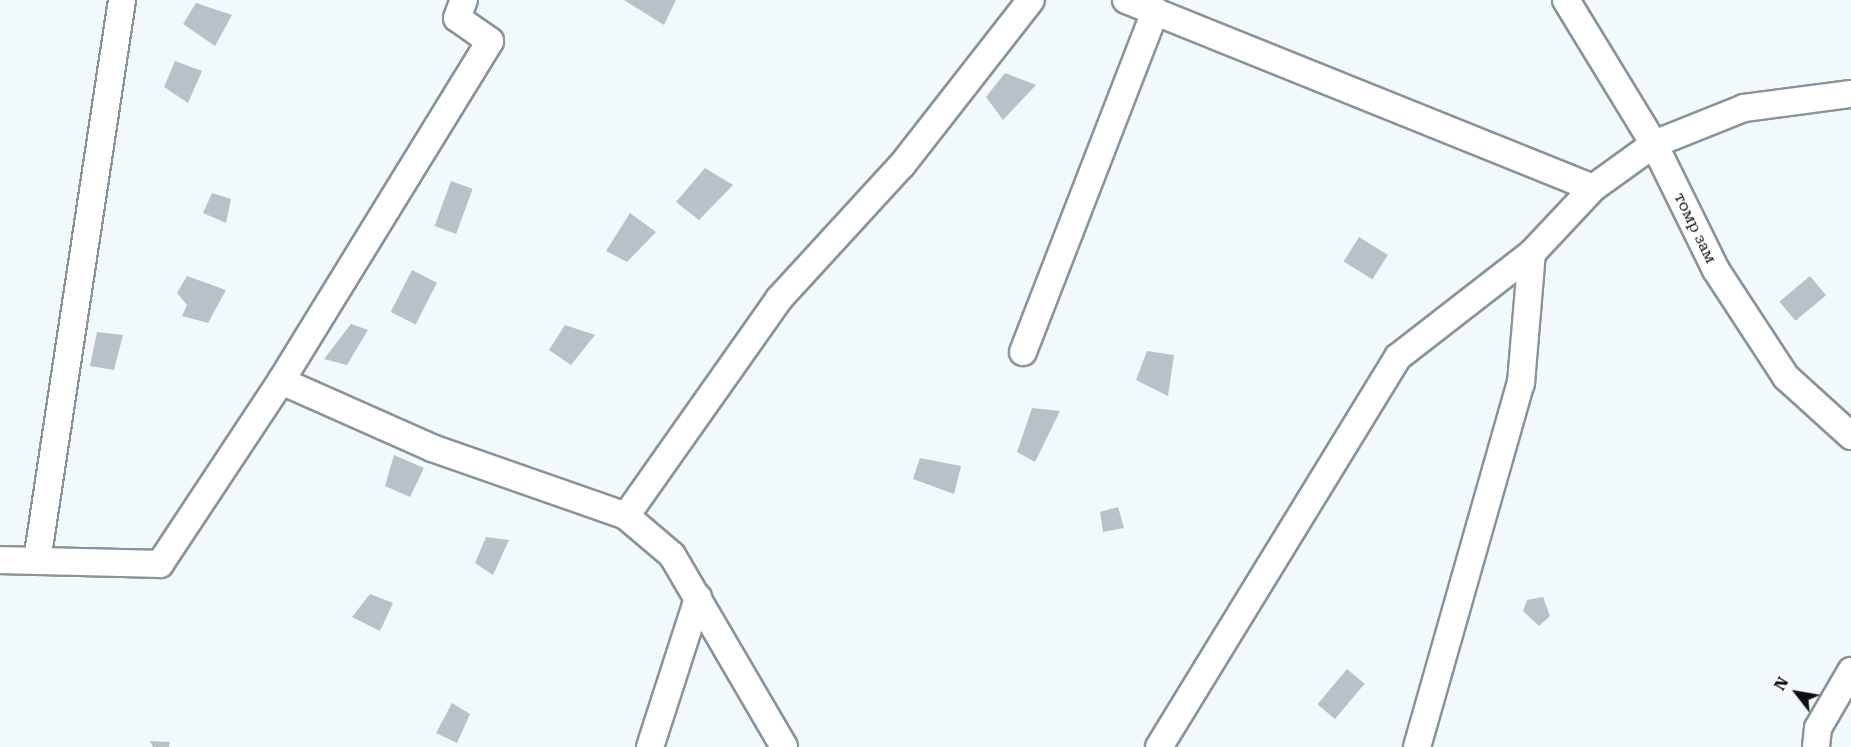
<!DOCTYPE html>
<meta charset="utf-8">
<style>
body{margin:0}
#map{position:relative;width:1851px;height:747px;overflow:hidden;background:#f2f9fd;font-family:"Roboto Serif",serif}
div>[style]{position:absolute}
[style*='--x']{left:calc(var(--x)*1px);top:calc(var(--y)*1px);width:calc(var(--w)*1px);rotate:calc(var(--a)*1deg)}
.building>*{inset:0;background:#b6c1c8;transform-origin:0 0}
.roads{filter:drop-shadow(2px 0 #89949a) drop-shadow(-2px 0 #89949a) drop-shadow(0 2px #89949a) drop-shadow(0 -2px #89949a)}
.minor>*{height:26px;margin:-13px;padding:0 13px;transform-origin:13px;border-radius:13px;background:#fff}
span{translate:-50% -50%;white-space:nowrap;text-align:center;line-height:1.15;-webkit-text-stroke:6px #fff;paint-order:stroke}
.street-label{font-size:16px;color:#0c1012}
.north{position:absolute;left:1767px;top:663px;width:60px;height:60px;-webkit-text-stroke:4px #fff;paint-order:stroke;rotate:301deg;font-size:16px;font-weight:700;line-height:24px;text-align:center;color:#0c1012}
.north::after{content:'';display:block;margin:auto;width:21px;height:27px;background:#0c1012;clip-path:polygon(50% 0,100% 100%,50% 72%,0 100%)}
</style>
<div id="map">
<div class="building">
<i style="clip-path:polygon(624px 0,676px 0,664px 25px)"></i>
<i style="clip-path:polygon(196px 3px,232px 15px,215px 46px,183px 24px)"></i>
<i style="clip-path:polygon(175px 61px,202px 71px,188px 103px,164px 87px)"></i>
<i style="clip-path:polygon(1005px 73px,1036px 85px,1003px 120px,986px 97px)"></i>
<i style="clip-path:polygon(705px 168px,733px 185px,699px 220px,676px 202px)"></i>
<i style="left:451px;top:181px;width:23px;height:48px;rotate:20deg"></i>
<i style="clip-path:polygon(212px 193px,231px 199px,226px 223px,203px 213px)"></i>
<i style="clip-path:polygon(630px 213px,656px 232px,627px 262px,606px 251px)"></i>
<i style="left:1359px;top:237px;width:34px;height:29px;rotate:32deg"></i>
<i style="left:412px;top:270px;width:28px;height:47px;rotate:27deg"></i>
<i style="clip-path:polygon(187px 276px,226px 290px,208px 323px,182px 316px,187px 305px,177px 293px)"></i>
<i style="left:1810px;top:276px;width:25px;height:40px;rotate:50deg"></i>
<i style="clip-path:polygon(351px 324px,368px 330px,347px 365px,324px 359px)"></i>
<i style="clip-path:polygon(565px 325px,595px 335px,571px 365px,549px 350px)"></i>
<i style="clip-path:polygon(97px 332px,123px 335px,114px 370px,90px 366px)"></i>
<i style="clip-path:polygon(1147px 351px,1174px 355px,1168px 396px,1136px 380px)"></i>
<i style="clip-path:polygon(1032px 408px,1060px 411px,1035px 462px,1017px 452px)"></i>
<i style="clip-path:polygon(394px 455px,424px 468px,410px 497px,385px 486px)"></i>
<i style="clip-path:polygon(920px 458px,961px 466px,954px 494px,913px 479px)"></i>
<i style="clip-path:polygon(1118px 507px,1124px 528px,1103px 532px,1100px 512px)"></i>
<i style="clip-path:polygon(486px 537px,509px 540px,493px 575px,475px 563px)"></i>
<i style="clip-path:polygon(370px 594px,393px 603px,380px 631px,352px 617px)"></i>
<i style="clip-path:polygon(1543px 597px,1550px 616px,1539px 626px,1523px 611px,1527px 600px)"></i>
<i style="left:1347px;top:669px;width:23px;height:46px;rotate:40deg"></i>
<i style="clip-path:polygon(452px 703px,470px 714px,457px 743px,436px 733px)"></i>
<i style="clip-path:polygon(150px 741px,170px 742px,169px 747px,153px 747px)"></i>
</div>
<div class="roads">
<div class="minor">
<i style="--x:1126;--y:0;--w:503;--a:21.93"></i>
<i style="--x:1566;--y:0;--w:169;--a:58.6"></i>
<i style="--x:1654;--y:144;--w:140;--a:63.8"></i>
<i style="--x:1716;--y:270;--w:128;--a:56.8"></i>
<i style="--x:1786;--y:377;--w:88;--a:42.2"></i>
<i style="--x:1023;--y:352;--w:366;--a:-68.8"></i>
<i style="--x:281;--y:381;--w:165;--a:23.9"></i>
<i style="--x:432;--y:448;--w:206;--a:19.3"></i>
<i style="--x:626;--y:516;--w:60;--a:40.3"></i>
<i style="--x:672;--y:555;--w:222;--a:59.7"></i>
<i style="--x:626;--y:516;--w:266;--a:-54.8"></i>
<i style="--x:779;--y:299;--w:182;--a:-47.5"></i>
<i style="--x:902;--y:165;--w:209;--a:-52"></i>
<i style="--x:0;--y:560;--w:160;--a:1.4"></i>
<i style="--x:160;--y:564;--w:219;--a:-56.5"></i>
<i style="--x:281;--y:381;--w:399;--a:-58.4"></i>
<i style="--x:490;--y:41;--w:40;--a:-145.1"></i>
<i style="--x:457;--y:18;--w:19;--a:-69"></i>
<i style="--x:37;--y:561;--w:567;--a:-81.38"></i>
<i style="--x:650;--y:747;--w:157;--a:-72.1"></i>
<i style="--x:1159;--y:747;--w:457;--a:-58.5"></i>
<i style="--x:1398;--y:357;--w:170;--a:-37.8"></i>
<i style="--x:1532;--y:253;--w:89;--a:-46.8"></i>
<i style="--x:1593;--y:188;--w:75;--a:-35.8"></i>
<i style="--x:1654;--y:144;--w:97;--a:-21.8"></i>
<i style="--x:1744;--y:108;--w:108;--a:-7.5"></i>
<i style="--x:1417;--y:747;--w:379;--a:-74.1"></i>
<i style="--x:1521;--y:383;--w:130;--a:-85.2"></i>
<i style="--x:1816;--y:747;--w:19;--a:-84"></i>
<i style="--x:1818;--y:728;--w:66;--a:-59.9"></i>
</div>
</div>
<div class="street-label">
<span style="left:1695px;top:228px;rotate:64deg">томр зам</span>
</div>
<div class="north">N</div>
</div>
